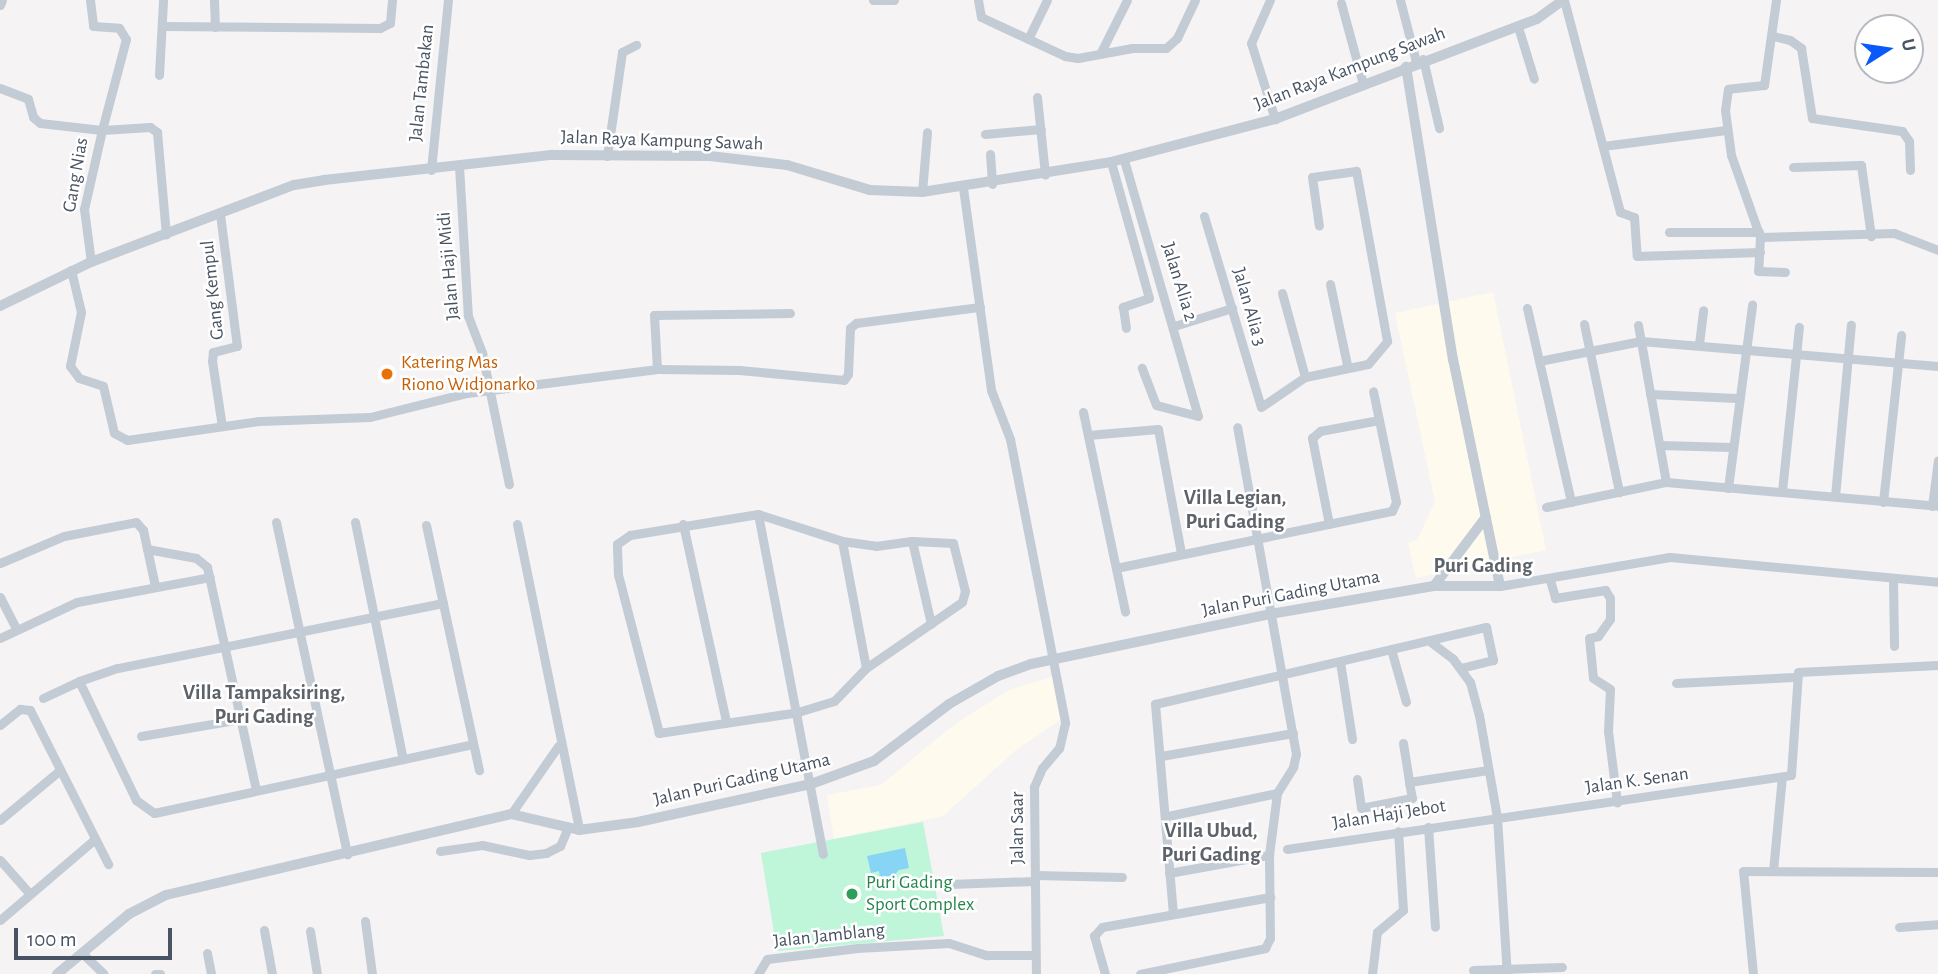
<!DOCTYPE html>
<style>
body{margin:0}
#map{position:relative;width:1938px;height:974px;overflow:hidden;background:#f5f3f3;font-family:"Alegreya Sans",sans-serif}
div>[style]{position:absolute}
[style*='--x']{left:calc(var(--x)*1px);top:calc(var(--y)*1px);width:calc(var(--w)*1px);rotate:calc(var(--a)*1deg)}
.commercial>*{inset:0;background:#fefbee}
.green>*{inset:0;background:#bff5d9}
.water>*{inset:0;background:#88d4f5}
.minor>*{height:9px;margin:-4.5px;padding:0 4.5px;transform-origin:4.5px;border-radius:4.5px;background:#c3cbd5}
.tertiary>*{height:10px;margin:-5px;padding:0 5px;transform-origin:5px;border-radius:5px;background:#c3cbd5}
.dots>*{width:19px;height:19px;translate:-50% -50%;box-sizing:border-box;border:4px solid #fff;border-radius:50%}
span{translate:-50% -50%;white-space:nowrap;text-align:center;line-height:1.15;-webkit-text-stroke:5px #fff;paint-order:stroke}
.street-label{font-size:19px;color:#485363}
.food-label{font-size:19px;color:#c56008}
.left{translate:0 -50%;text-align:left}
.leisure-label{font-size:19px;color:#27864d}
.neighbourhood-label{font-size:21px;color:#5e6269;font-weight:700}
.north{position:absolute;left:1854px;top:14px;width:70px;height:70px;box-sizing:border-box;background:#fff;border:2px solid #b6bac1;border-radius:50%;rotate:78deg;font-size:19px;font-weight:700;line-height:28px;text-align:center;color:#485363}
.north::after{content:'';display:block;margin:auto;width:24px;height:32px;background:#095af8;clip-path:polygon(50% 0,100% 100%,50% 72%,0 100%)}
.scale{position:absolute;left:14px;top:928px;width:158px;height:32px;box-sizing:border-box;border:4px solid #485363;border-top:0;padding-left:9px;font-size:21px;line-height:24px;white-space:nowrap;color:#485363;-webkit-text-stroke:5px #fff;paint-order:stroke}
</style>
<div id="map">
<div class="commercial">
<i style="clip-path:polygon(1493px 292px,1546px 550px,1416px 578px,1408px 543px,1417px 540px,1435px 502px,1395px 313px)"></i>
<i style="clip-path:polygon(1055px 676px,1062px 719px,1016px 750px,943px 816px,834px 839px,827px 795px,881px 785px,955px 724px,1009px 690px)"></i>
</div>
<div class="green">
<i style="clip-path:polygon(923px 822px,944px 936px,777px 951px,761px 853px)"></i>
</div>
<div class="water">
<i style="clip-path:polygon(905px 848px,909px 868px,899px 870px,890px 880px,880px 878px,879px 871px,871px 873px,867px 856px)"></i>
</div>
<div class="minor">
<i style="--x:90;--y:0;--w:26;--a:83"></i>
<i style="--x:93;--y:26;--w:26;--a:4"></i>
<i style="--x:119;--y:28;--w:13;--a:58"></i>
<i style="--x:126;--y:39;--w:94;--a:104.8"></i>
<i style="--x:102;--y:130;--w:48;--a:-3.6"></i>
<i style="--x:150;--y:127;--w:9;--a:36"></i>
<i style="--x:157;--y:132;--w:103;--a:85"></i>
<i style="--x:214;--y:0;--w:27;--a:88"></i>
<i style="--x:873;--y:0;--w:21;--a:0"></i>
<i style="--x:978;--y:0;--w:17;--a:80"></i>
<i style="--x:981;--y:17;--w:93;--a:24.9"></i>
<i style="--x:1065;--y:56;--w:13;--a:9"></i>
<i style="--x:1078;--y:58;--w:55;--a:-10.5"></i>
<i style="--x:1132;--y:48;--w:34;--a:0"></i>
<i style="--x:1166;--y:48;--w:15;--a:-42"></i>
<i style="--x:1177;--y:38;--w:42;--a:-64.7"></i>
<i style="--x:1270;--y:0;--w:47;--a:113.8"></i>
<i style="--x:1251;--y:43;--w:80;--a:72.5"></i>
<i style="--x:1400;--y:0;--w:64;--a:75.5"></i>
<i style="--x:1564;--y:0;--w:219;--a:75.2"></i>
<i style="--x:1620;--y:212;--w:15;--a:20"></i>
<i style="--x:1634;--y:217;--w:39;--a:86"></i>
<i style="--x:1637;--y:256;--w:123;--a:-1.9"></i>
<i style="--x:1776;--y:0;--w:86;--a:98"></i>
<i style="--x:1764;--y:85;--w:36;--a:174"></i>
<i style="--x:1728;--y:89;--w:21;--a:98"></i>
<i style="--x:1725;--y:110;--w:45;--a:82.4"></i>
<i style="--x:1731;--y:155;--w:87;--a:70.5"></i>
<i style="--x:1760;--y:237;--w:34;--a:93"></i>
<i style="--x:1758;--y:271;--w:27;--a:2"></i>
<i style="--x:1341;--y:3;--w:84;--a:74.8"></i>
<i style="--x:0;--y:5;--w:5;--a:-68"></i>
<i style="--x:162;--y:26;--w:218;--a:0.5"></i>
<i style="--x:380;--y:28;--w:11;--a:-27"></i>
<i style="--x:390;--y:23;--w:23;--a:-85"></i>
<i style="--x:1518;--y:27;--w:54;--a:72.9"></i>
<i style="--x:1773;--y:36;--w:17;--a:13"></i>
<i style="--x:1790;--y:40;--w:14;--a:36"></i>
<i style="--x:1801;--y:48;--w:71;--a:81.1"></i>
<i style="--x:1812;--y:118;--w:91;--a:8.2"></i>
<i style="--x:1902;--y:131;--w:12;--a:55"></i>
<i style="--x:1909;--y:141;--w:29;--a:88"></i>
<i style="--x:1028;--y:39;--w:43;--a:-64"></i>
<i style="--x:1100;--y:54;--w:60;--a:-63.4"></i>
<i style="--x:1423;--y:59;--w:71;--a:76.9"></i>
<i style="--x:159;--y:75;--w:75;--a:-86.9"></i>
<i style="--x:0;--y:88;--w:30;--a:21"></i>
<i style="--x:28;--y:99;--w:19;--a:74"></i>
<i style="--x:33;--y:117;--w:9;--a:41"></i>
<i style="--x:40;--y:123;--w:62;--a:6.4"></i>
<i style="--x:102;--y:130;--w:81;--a:102.8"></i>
<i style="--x:84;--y:209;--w:53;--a:82.5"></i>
<i style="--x:1037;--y:97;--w:78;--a:84.1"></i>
<i style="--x:985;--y:134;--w:56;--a:-5.1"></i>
<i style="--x:1603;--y:146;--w:124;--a:-7.4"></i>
<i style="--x:990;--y:154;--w:30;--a:86"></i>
<i style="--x:607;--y:156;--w:105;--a:-81.8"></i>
<i style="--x:622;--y:52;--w:16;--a:-27"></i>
<i style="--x:1124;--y:160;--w:266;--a:73.9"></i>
<i style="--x:1198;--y:416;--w:43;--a:-165.3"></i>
<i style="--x:1156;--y:405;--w:40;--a:-111"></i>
<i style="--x:1111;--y:162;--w:141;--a:74.4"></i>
<i style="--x:1149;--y:298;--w:28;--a:161"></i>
<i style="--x:1123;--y:307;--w:21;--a:82"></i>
<i style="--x:459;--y:166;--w:150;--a:86.6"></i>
<i style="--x:468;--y:316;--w:40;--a:69"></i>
<i style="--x:482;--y:353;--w:134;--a:78.4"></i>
<i style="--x:1793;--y:167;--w:68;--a:-1.7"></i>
<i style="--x:1861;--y:165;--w:72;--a:82"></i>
<i style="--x:431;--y:170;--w:171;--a:-84.3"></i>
<i style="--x:963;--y:188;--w:204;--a:82.1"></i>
<i style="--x:991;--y:390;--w:53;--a:68.8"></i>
<i style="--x:1010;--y:439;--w:289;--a:79"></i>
<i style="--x:1065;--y:723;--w:26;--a:103"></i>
<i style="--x:1059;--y:748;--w:26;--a:130"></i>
<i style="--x:1042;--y:768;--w:21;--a:113"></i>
<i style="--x:1034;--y:787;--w:187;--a:89.4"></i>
<i style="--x:922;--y:192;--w:60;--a:-85.2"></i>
<i style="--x:220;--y:214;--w:133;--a:82.7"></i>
<i style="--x:237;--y:346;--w:25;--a:166"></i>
<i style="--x:213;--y:352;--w:9;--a:96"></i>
<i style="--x:212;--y:361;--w:66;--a:81.3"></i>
<i style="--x:1204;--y:216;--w:199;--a:73.4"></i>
<i style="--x:1261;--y:407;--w:53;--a:-34.3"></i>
<i style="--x:1305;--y:377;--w:64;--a:-11.7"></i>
<i style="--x:1368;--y:364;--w:30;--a:-50"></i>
<i style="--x:1387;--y:341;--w:173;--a:-100.3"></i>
<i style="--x:1356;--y:171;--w:44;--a:172.2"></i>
<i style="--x:1312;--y:177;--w:49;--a:81.9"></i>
<i style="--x:1669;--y:232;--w:90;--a:0"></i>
<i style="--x:1760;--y:237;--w:134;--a:-1.7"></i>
<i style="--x:1894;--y:233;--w:47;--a:21.1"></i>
<i style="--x:71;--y:270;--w:43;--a:76.6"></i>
<i style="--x:81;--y:312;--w:55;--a:101.5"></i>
<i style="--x:70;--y:366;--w:15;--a:53"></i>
<i style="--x:79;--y:378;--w:25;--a:18"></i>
<i style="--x:103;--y:386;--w:48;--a:76.8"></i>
<i style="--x:114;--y:433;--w:15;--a:28"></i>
<i style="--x:127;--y:440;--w:133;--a:-8.2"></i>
<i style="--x:259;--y:421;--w:111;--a:-2.1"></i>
<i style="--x:370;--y:417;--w:100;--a:-13.9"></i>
<i style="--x:467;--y:393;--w:192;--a:-7.2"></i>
<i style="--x:657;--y:369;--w:82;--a:0.7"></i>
<i style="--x:739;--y:370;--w:105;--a:5.4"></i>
<i style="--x:844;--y:380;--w:7;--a:-56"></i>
<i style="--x:848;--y:374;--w:46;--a:-87.5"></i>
<i style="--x:850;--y:328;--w:8;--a:-40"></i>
<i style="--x:856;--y:323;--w:125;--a:-7.4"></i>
<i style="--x:1330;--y:284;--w:83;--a:78.1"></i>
<i style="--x:1282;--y:293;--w:87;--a:74.7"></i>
<i style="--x:1527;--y:308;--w:199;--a:77.2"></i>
<i style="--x:1584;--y:324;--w:172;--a:78.2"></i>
<i style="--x:1638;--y:325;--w:159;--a:79.9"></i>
<i style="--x:1174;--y:326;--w:61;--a:-17.2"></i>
<i style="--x:1699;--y:344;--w:34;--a:-83"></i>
<i style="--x:1539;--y:361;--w:104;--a:-11.1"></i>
<i style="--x:1641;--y:341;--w:298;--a:4.8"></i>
<i style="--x:657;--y:369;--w:54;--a:-93.2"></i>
<i style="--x:654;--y:315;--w:136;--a:-0.8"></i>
<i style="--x:1650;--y:394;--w:86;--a:2.7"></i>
<i style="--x:1083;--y:412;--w:204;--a:78.1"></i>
<i style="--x:1088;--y:435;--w:70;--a:-4.9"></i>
<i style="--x:1158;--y:429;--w:126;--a:79.5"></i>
<i style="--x:1660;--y:445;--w:71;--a:1.6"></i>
<i style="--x:1728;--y:488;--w:185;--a:-82.5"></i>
<i style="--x:1782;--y:491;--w:165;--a:-84.1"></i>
<i style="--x:1835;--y:496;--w:172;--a:-84.7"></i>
<i style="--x:1883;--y:502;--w:168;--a:-83.8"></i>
<i style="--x:1932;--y:506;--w:46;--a:-82.6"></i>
<i style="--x:1546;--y:507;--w:123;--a:-11.8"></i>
<i style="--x:1666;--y:482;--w:273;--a:5"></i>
<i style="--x:758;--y:514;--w:88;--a:17.8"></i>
<i style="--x:842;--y:541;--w:34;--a:8"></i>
<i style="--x:876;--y:546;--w:36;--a:-8"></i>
<i style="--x:912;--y:541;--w:41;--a:2.8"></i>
<i style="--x:953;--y:543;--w:49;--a:76"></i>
<i style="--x:965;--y:591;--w:11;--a:105"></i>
<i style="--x:962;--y:602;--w:116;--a:145.5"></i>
<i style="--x:866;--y:668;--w:46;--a:134.1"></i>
<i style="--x:834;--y:701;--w:37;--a:163"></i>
<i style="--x:799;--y:712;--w:142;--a:171.5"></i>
<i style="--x:659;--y:733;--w:163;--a:-104.5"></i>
<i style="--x:618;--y:575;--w:31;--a:-92"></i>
<i style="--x:617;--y:544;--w:16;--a:-35"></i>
<i style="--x:630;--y:535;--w:130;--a:-9.3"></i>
<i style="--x:758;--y:514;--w:346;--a:79.2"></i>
<i style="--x:276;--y:522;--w:340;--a:77.9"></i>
<i style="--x:355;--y:522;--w:242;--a:78.6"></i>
<i style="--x:517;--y:524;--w:312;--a:78.5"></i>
<i style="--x:683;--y:524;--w:203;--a:77.7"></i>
<i style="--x:1329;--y:524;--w:88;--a:-101.2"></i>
<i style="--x:1312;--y:438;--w:11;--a:-41"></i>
<i style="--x:1320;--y:431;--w:60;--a:-10.6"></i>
<i style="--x:426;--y:525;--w:251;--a:77.8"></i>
<i style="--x:842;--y:541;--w:129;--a:79.3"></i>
<i style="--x:912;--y:541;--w:85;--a:77.1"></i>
<i style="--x:147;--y:549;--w:50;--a:10.4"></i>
<i style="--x:196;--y:558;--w:14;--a:39"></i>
<i style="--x:207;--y:567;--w:227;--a:77.6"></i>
<i style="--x:0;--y:563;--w:69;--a:-22.9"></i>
<i style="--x:64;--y:536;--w:73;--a:-11"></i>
<i style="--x:136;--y:522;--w:11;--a:49"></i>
<i style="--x:143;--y:530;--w:57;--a:77.9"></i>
<i style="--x:1116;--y:568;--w:282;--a:-11.7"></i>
<i style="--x:1392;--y:511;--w:10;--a:-66"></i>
<i style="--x:1396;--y:502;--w:113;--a:-101.7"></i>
<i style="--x:1550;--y:580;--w:19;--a:74"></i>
<i style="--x:1555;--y:598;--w:51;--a:-9.1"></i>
<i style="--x:1605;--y:590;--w:9;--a:58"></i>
<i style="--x:1610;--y:598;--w:21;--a:90"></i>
<i style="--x:1610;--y:619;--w:21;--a:125"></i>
<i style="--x:1598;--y:636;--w:9;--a:167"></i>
<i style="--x:1589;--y:638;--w:40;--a:84.3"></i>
<i style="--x:1593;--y:678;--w:20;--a:33"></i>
<i style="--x:1610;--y:689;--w:42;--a:92.7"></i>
<i style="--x:1608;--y:731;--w:72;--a:82.8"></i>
<i style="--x:1893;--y:580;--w:66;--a:89.1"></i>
<i style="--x:1500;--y:586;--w:172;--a:-9.7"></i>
<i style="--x:1670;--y:557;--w:269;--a:5.3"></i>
<i style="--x:0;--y:597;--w:36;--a:63"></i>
<i style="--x:443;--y:603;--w:332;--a:168.7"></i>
<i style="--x:117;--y:668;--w:40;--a:161.1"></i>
<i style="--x:79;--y:681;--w:132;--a:64.4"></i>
<i style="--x:136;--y:800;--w:22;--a:36"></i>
<i style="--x:154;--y:813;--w:326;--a:-12.2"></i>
<i style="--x:0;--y:638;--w:85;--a:-25.1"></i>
<i style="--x:77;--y:602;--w:135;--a:-10.6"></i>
<i style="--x:1432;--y:643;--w:26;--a:37"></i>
<i style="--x:1453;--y:659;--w:29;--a:54"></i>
<i style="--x:1470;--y:682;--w:34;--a:75"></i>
<i style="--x:1479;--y:715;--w:104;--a:80"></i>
<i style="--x:1497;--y:817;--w:157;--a:86.4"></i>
<i style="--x:1391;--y:649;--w:55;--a:74.2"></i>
<i style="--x:1340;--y:662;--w:78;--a:81.1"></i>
<i style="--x:1676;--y:683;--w:119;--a:-2.9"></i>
<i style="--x:43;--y:698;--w:40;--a:-25"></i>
<i style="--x:0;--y:725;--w:26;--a:-39"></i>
<i style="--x:20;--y:709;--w:10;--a:6"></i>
<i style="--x:30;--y:710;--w:173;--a:63.1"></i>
<i style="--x:141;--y:736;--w:101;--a:-9.6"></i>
<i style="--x:1403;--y:743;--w:39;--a:81"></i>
<i style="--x:1161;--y:756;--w:134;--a:-9.9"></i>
<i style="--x:1357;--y:779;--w:29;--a:82"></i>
<i style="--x:1361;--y:808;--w:52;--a:-11.1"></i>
<i style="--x:1412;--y:798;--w:16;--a:-101"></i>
<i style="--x:1409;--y:782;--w:80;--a:-8.6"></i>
<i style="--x:511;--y:814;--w:83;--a:-55.3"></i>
<i style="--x:1168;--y:816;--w:111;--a:-11.9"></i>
<i style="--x:0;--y:820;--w:77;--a:-39.7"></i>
<i style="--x:1428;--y:827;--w:100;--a:86"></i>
<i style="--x:1287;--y:849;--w:509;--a:-8.35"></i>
<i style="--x:1791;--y:775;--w:103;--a:-86.1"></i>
<i style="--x:1798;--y:672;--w:140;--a:-2.9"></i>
<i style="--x:440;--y:851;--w:42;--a:-8.1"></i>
<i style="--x:482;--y:845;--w:48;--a:12"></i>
<i style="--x:529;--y:855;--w:17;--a:-7"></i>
<i style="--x:546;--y:853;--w:16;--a:-27"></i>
<i style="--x:560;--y:846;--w:21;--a:-67"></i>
<i style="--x:0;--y:860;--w:45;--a:48.6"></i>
<i style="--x:1773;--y:871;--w:95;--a:-84.6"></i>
<i style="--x:1169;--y:873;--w:102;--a:-10.2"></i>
<i style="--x:1269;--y:855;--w:63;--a:-82.6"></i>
<i style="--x:1277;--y:793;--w:31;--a:-58"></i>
<i style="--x:1293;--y:767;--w:13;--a:-77"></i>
<i style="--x:1296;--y:754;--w:332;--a:-100.2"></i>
<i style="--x:1035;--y:875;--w:87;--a:1.3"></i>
<i style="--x:949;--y:884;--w:86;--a:-2"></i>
<i style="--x:1173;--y:914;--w:211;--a:-94.9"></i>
<i style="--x:1155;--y:704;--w:340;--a:-13.1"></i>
<i style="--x:1486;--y:627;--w:34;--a:78"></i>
<i style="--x:1493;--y:660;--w:34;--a:166"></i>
<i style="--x:0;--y:920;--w:125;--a:-40.5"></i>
<i style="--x:365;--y:921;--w:53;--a:82.5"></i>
<i style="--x:1899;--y:927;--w:39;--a:-4"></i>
<i style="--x:264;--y:930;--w:45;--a:79.7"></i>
<i style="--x:310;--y:931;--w:44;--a:80.8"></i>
<i style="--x:82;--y:953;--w:30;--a:44"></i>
<i style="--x:207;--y:953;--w:21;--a:79"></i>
<i style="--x:1473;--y:970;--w:89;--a:-1.9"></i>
<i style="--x:155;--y:974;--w:5;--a:0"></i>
<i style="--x:758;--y:974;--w:17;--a:-59"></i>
<i style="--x:767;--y:959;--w:91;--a:-7"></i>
<i style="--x:857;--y:948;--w:92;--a:-3.1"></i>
<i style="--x:949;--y:943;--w:40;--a:18"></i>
<i style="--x:987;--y:955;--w:48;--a:0"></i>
<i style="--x:1105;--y:974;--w:40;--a:-106"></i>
<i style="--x:1094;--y:936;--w:12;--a:-48"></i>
<i style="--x:1102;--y:927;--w:171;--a:-10.1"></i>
<i style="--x:1140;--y:974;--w:128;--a:-11.7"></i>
<i style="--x:1265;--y:948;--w:11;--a:-63"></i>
<i style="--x:1270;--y:938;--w:83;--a:-90.7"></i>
<i style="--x:1372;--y:974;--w:42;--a:-83.2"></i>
<i style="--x:1377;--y:932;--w:34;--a:-40"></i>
<i style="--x:1403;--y:910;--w:79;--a:-93.6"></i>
<i style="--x:1753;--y:974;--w:103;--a:-95.5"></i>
<i style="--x:1743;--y:871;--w:195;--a:0.3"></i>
</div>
<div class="tertiary">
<i style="--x:0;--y:306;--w:101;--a:-25.8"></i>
<i style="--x:91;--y:262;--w:217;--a:-20.8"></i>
<i style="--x:294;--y:185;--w:30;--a:-9"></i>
<i style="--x:324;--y:180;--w:229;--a:-6.3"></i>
<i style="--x:552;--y:155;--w:158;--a:0.4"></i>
<i style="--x:710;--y:156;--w:78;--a:6.7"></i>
<i style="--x:787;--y:165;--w:87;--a:16.8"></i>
<i style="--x:870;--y:190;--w:52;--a:2.2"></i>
<i style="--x:922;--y:192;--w:191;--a:-9"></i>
<i style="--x:1111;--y:162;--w:170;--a:-14.7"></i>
<i style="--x:1275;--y:119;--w:280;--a:-20.9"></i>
<i style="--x:1537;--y:19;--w:32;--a:-36"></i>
<i style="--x:1434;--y:586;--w:86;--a:-53"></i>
<i style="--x:57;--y:974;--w:94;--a:-39.8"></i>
<i style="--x:129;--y:914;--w:42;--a:-27.2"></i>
<i style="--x:166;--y:895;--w:354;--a:-13.2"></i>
<i style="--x:511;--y:814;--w:70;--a:13.2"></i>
<i style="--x:579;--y:830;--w:60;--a:-7.7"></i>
<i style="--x:638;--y:822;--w:177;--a:-12.4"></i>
<i style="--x:811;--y:784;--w:67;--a:-20.1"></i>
<i style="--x:874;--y:761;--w:94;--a:-37.2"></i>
<i style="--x:949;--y:704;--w:56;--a:-29.7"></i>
<i style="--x:998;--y:676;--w:35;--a:-20"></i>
<i style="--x:1031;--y:664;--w:244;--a:-11.8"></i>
<i style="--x:1270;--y:614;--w:166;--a:-9.7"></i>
<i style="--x:1434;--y:586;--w:66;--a:0"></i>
<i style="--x:1500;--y:586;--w:231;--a:-101.7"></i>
<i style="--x:1453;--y:360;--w:297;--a:-99.1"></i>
</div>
<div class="dots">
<i style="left:387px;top:374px;background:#e8710a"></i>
<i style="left:852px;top:894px;background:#2e9e5b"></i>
</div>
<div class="street-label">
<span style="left:1350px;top:69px;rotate:-21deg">Jalan Raya Kampung Sawah</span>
<span style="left:422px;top:83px;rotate:-84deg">Jalan Tambakan</span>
<span style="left:662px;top:141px;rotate:2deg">Jalan Raya Kampung Sawah</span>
<span style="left:76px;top:175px;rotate:-80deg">Gang Nias</span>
<span style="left:449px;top:266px;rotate:-95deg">Jalan Haji Midi</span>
<span style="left:1179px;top:282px;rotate:73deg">Jalan Alia 2</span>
<span style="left:213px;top:290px;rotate:-96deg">Gang Kempul</span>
<span style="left:1249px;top:307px;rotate:74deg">Jalan Alia 3</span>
<span style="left:1291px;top:594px;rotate:-11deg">Jalan Puri Gading Utama</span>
<span style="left:742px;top:780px;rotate:-13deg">Jalan Puri Gading Utama</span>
<span style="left:1637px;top:781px;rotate:-8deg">Jalan K. Senan</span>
<span style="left:1389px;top:815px;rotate:-9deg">Jalan Haji Jebot</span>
<span style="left:1018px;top:828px;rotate:-90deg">Jalan Saar</span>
<span style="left:829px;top:936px;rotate:-6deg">Jalan Jamblang</span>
</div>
<div class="food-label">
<span class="left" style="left:401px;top:374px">Katering Mas<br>Riono Widjonarko</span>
</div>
<div class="leisure-label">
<span class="left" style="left:866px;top:894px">Puri Gading<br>Sport Complex</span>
</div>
<div class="neighbourhood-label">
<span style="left:1235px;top:510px">Villa Legian,<br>Puri Gading</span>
<span style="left:1483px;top:566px">Puri Gading</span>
<span style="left:264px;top:705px">Villa Tampaksiring,<br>Puri Gading</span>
<span style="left:1211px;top:843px">Villa Ubud,<br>Puri Gading</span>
</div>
<div class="north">U</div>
<div class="scale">100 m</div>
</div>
